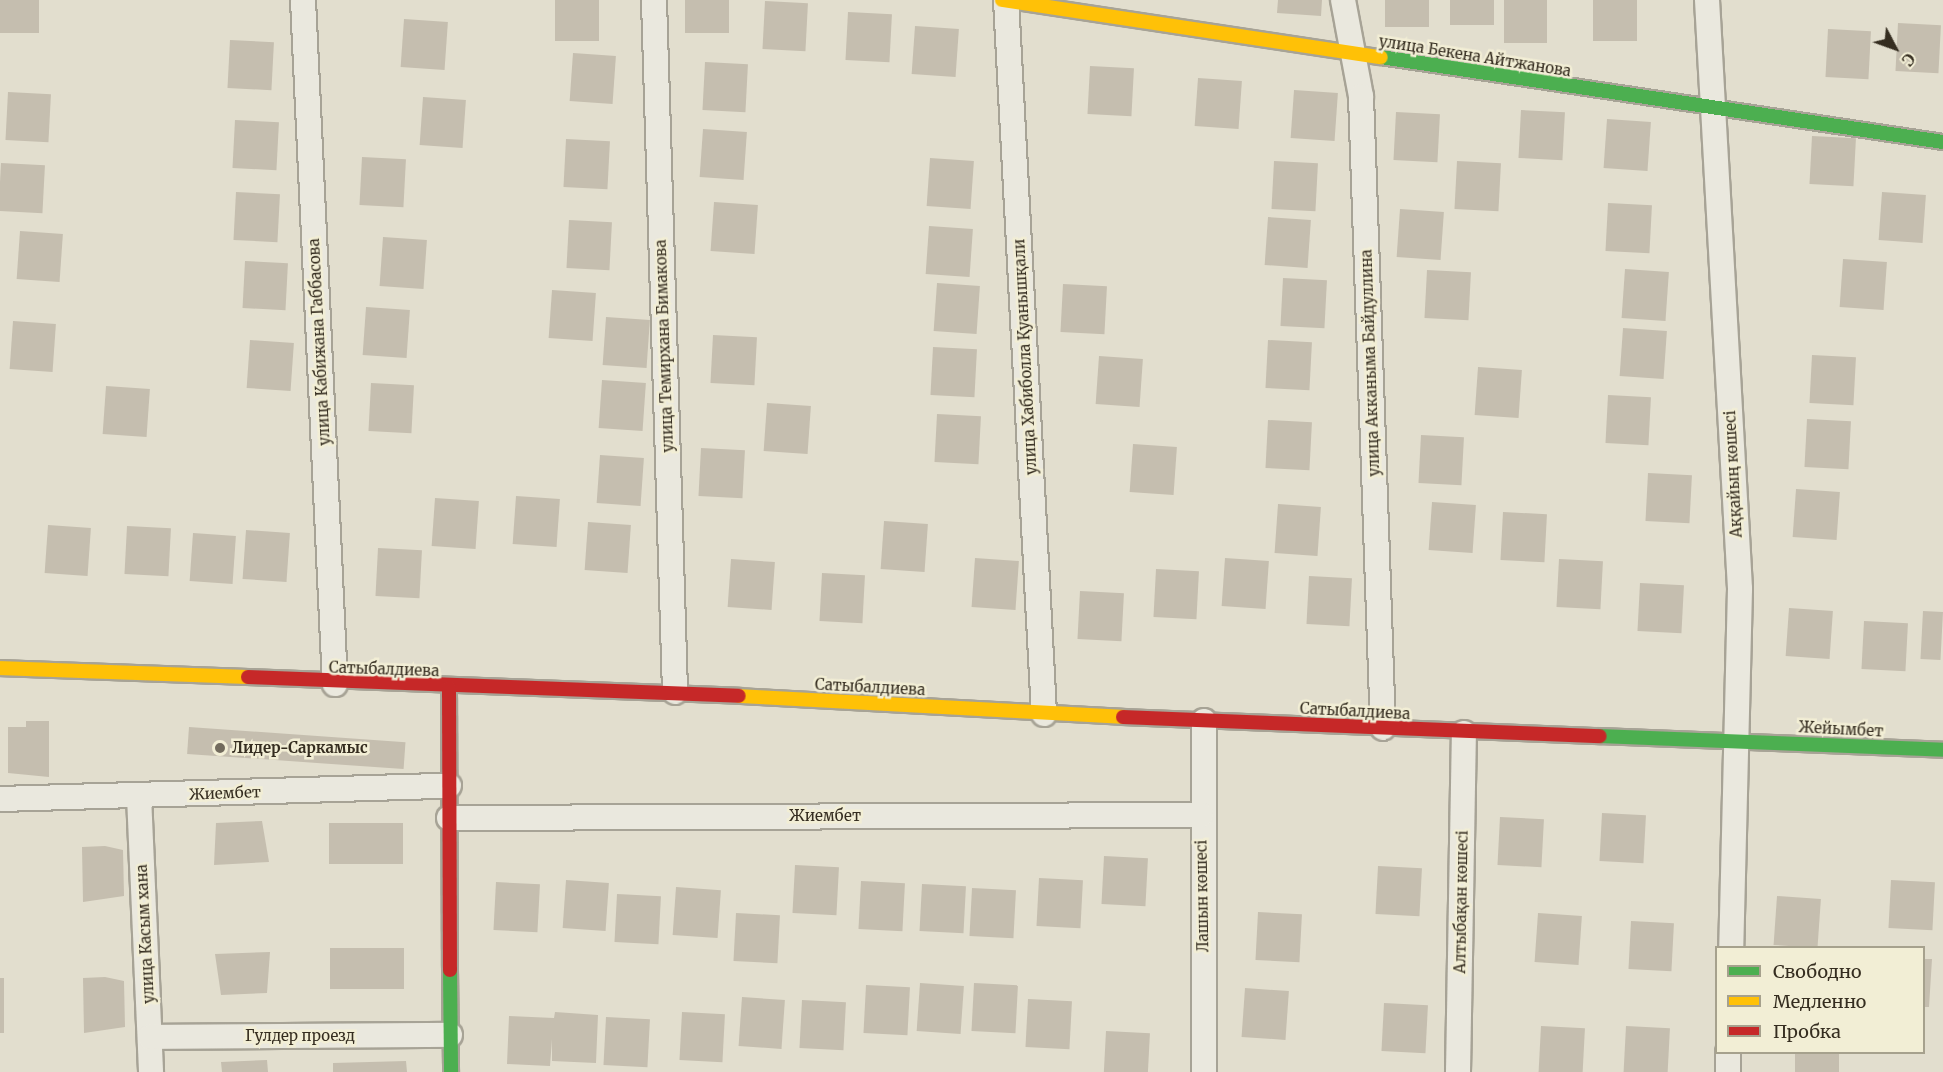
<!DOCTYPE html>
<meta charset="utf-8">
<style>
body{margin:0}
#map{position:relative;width:1943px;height:1072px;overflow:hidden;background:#e2dece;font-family:Merriweather,serif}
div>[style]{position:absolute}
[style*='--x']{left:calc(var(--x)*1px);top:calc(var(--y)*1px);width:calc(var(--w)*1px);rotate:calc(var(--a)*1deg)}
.building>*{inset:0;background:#c5beaf;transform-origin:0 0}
.roads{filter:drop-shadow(2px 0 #a7a396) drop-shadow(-2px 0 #a7a396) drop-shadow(0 2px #a7a396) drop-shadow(0 -2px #a7a396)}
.street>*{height:24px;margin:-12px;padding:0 12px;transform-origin:12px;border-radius:12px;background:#eae8de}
.fast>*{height:14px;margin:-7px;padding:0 7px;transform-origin:7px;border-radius:7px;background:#4caf50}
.slow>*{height:14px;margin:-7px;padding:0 7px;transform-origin:7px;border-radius:7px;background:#ffc107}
.jam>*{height:14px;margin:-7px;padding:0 7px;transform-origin:7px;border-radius:7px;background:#c62828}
.dots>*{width:16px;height:16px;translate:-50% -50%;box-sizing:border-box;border:3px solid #f2eed5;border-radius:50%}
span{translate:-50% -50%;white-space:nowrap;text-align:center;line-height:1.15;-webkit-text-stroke:5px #f2eed5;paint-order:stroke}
.street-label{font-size:15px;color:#352d20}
.poi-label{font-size:15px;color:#352d20;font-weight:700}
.left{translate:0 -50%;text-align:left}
.legend{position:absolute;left:1715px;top:946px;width:210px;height:108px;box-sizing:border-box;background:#f2eed5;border:2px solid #a6a18d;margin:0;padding:8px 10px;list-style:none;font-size:18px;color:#352d20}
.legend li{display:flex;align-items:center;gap:12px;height:30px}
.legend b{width:30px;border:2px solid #a6a18d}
.north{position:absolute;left:1865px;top:18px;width:60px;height:60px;-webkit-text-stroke:4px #f2eed5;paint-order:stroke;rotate:131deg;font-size:16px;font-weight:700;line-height:24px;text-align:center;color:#352d20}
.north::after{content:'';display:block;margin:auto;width:21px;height:27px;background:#352d20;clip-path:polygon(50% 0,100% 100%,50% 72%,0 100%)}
</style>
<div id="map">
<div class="building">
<i style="left:0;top:0;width:39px;height:33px"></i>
<i style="left:555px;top:0;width:44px;height:41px"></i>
<i style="left:685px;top:0;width:44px;height:33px"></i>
<i style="clip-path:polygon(1278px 0,1322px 0,1321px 16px,1277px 13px)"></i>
<i style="left:1385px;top:0;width:44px;height:27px"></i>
<i style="left:1450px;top:0;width:44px;height:25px"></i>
<i style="left:1504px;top:0;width:43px;height:43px"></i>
<i style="left:1593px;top:0;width:44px;height:41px"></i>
<i style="left:765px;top:1px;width:43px;height:48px;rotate:3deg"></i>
<i style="left:848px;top:12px;width:44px;height:48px;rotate:3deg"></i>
<i style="left:404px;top:19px;width:44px;height:48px;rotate:4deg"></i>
<i style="left:1898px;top:23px;width:43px;height:48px;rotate:3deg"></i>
<i style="left:915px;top:26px;width:44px;height:48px;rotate:4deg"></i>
<i style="left:1828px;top:29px;width:43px;height:48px;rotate:3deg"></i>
<i style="left:230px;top:40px;width:44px;height:48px;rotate:3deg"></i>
<i style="left:573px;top:53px;width:43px;height:48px;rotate:4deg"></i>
<i style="left:705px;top:62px;width:43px;height:48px;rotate:3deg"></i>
<i style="left:1090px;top:66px;width:44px;height:48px;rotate:3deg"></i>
<i style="left:1198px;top:78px;width:44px;height:48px;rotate:4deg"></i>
<i style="left:1294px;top:90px;width:44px;height:48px;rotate:4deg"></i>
<i style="left:8px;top:92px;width:43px;height:48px;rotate:3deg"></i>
<i style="left:423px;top:97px;width:43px;height:48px;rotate:4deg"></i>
<i style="left:1521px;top:110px;width:44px;height:48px;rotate:3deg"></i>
<i style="left:1396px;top:112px;width:44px;height:48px;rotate:3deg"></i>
<i style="left:1607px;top:119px;width:44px;height:49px;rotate:4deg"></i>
<i style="left:235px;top:120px;width:44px;height:48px;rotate:3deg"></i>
<i style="left:703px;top:129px;width:44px;height:48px;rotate:4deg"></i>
<i style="left:1812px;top:136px;width:44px;height:48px;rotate:3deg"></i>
<i style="left:566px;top:139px;width:44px;height:48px;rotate:3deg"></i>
<i style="left:362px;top:157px;width:44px;height:48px;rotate:3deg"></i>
<i style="left:930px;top:158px;width:44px;height:48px;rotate:4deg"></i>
<i style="left:1274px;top:161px;width:44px;height:48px;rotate:3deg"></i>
<i style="left:1457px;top:161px;width:44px;height:48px;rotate:3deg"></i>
<i style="left:1px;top:163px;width:44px;height:48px;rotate:3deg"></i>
<i style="left:236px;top:192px;width:44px;height:48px;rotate:3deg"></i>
<i style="left:1882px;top:192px;width:44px;height:48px;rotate:4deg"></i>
<i style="left:714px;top:202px;width:44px;height:49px;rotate:4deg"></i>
<i style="left:1608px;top:203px;width:44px;height:48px;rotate:3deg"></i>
<i style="left:1400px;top:209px;width:44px;height:48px;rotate:4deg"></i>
<i style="left:1268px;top:217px;width:43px;height:48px;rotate:4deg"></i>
<i style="left:569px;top:220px;width:43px;height:48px;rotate:3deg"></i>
<i style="left:929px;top:226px;width:44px;height:48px;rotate:4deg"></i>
<i style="left:20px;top:231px;width:43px;height:48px;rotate:4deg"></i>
<i style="left:383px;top:237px;width:44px;height:49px;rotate:4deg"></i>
<i style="left:1843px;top:259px;width:44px;height:48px;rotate:4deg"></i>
<i style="left:245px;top:261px;width:43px;height:47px;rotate:3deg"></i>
<i style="left:1625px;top:269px;width:44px;height:49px;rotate:4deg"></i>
<i style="left:1427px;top:270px;width:44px;height:48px;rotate:3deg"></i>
<i style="left:1283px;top:278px;width:44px;height:48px;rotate:3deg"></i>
<i style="left:937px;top:283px;width:43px;height:48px;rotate:4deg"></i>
<i style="left:1063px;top:284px;width:44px;height:48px;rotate:3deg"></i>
<i style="left:552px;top:290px;width:44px;height:48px;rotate:4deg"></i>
<i style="left:366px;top:307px;width:44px;height:48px;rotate:4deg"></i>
<i style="left:606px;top:317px;width:44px;height:48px;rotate:4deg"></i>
<i style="left:13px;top:321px;width:43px;height:48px;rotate:4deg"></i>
<i style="left:1623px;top:328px;width:44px;height:48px;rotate:4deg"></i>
<i style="left:713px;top:335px;width:44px;height:48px;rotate:3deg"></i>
<i style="left:250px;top:340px;width:44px;height:48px;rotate:4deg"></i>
<i style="left:1268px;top:340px;width:44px;height:48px;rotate:3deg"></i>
<i style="left:933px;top:347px;width:44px;height:48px;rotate:3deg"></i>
<i style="left:1812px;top:355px;width:44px;height:48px;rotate:3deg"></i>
<i style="left:1099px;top:356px;width:44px;height:48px;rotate:4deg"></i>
<i style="left:1478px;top:367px;width:44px;height:48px;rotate:4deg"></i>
<i style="left:602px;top:380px;width:44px;height:48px;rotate:4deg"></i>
<i style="left:371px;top:383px;width:43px;height:48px;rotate:3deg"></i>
<i style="left:106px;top:386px;width:44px;height:48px;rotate:4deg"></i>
<i style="left:1608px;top:395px;width:43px;height:48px;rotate:3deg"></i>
<i style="left:767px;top:403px;width:44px;height:48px;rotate:4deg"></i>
<i style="left:937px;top:414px;width:44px;height:48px;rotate:3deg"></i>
<i style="left:1807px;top:419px;width:44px;height:48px;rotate:3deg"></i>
<i style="left:1268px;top:420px;width:44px;height:48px;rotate:3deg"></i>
<i style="left:1421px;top:435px;width:43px;height:48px;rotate:3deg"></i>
<i style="left:1133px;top:444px;width:44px;height:48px;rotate:4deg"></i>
<i style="left:701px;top:448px;width:44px;height:48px;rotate:3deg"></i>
<i style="left:600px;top:455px;width:44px;height:48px;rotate:4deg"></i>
<i style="left:1648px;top:473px;width:44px;height:48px;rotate:3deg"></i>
<i style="left:1796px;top:489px;width:44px;height:48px;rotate:4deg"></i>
<i style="left:516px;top:496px;width:44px;height:48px;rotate:4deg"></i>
<i style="left:435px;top:498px;width:44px;height:48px;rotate:4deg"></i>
<i style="left:1432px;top:502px;width:44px;height:48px;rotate:4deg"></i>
<i style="left:1278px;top:504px;width:43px;height:49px;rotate:4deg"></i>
<i style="left:1503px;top:512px;width:44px;height:48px;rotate:3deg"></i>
<i style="left:884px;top:521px;width:44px;height:48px;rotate:4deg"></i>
<i style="left:588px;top:522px;width:43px;height:48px;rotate:4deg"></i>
<i style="left:48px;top:525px;width:43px;height:48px;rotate:4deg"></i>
<i style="left:127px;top:526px;width:44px;height:48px;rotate:3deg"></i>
<i style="left:246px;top:530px;width:44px;height:49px;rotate:4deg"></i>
<i style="left:193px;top:533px;width:43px;height:48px;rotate:4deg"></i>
<i style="left:378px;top:548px;width:44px;height:48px;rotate:3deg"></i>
<i style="left:975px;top:558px;width:44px;height:49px;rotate:4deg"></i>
<i style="left:1225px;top:558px;width:44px;height:48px;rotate:4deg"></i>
<i style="left:731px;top:559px;width:44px;height:48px;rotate:4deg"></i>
<i style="left:1559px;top:559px;width:44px;height:48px;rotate:3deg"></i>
<i style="left:1156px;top:569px;width:43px;height:48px;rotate:3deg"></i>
<i style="left:822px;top:573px;width:43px;height:48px;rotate:3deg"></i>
<i style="left:1309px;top:576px;width:43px;height:48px;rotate:3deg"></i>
<i style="left:1640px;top:583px;width:44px;height:48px;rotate:3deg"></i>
<i style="left:1080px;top:591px;width:44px;height:48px;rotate:3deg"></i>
<i style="left:1789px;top:608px;width:44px;height:48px;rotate:4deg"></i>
<i style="left:1923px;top:611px;width:20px;height:48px;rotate:3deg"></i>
<i style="left:1864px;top:621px;width:44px;height:48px;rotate:3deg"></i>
<i style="clip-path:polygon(26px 721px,49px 721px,49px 777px,8px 773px,8px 727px,26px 727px)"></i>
<i style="left:189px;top:727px;width:217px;height:27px;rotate:4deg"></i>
<i style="left:1602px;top:813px;width:44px;height:48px;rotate:3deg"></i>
<i style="left:1500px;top:817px;width:44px;height:48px;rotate:3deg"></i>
<i style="clip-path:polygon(262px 821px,269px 862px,214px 865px,216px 823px)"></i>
<i style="left:403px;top:823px;width:41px;height:74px;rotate:90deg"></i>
<i style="clip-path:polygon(105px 846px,123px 850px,124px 896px,83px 902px,82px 847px)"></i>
<i style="left:1104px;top:856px;width:44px;height:48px;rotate:3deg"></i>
<i style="left:795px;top:865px;width:44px;height:48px;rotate:3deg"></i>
<i style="left:1378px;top:866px;width:44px;height:48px;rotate:3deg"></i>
<i style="left:1039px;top:878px;width:44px;height:48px;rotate:3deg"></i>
<i style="left:566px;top:880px;width:43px;height:48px;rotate:4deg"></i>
<i style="left:1891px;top:880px;width:44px;height:48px;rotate:3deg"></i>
<i style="left:861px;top:881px;width:44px;height:48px;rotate:3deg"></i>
<i style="left:496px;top:882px;width:44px;height:48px;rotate:3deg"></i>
<i style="left:922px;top:884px;width:44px;height:47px;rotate:3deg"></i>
<i style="left:676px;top:887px;width:45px;height:48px;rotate:4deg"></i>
<i style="left:972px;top:888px;width:44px;height:48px;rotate:3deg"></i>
<i style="left:617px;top:894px;width:44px;height:48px;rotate:3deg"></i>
<i style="left:1777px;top:896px;width:44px;height:49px;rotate:4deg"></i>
<i style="left:1258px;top:912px;width:44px;height:48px;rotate:3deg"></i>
<i style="left:736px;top:913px;width:44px;height:48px;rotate:3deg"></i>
<i style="left:1538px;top:913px;width:44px;height:49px;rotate:4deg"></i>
<i style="left:1631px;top:921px;width:43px;height:48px;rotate:3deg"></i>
<i style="left:404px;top:948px;width:41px;height:74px;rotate:90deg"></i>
<i style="clip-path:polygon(270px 952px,267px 993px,221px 995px,215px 954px)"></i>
<i style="clip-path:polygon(1924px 959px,1932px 959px,1929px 1007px,1924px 1007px)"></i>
<i style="clip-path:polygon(105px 977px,124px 981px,125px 1027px,84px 1033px,83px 978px)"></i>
<i style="left:0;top:978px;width:4px;height:55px"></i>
<i style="left:920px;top:983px;width:44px;height:48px;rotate:4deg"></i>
<i style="left:974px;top:983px;width:44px;height:48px;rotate:3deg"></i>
<i style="left:866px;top:985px;width:44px;height:48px;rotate:3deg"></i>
<i style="left:1245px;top:988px;width:44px;height:49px;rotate:4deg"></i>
<i style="left:742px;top:997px;width:43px;height:49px;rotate:4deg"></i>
<i style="left:1028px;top:999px;width:44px;height:48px;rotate:3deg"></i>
<i style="left:802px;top:1000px;width:44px;height:48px;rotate:3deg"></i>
<i style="left:1384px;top:1003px;width:44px;height:48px;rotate:3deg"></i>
<i style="clip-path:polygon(555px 1012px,598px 1015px,596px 1063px,552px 1061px,552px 1039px,550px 1066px,507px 1064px,509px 1016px,554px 1018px)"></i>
<i style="left:682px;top:1012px;width:43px;height:48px;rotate:3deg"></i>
<i style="left:606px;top:1017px;width:44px;height:48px;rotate:3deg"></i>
<i style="left:1541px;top:1026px;width:44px;height:46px;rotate:3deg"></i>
<i style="left:1626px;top:1026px;width:44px;height:46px;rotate:3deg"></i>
<i style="left:1106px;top:1031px;width:44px;height:41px;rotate:3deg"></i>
<i style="left:1795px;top:1052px;width:44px;height:20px"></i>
<i style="clip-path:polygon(267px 1060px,268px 1072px,222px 1072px,221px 1062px)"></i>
<i style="clip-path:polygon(406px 1061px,407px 1072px,333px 1072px,333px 1063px)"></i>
</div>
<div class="roads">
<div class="street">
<i style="--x:303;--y:0;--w:685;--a:87.32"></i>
<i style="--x:654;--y:0;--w:692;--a:88.26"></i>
<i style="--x:1006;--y:0;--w:715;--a:86.95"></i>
<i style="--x:1343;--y:0;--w:98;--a:79.4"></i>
<i style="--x:1361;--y:96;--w:632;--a:88.01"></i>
<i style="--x:1707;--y:0;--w:590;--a:86.79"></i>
<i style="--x:1740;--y:589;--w:359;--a:91.4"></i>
<i style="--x:1204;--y:721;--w:351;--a:90"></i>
<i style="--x:139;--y:796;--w:276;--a:87.5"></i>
<i style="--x:0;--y:799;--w:449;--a:-1.7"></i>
<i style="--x:449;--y:818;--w:752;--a:-0.23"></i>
<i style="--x:150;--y:1037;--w:300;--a:-0.4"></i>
<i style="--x:1458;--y:1072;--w:339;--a:-89"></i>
<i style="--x:1728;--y:1072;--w:20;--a:-90"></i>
</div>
<div class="fast">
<i style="--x:1381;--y:57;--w:568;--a:8.6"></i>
<i style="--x:1600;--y:736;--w:343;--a:2.3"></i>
<i style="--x:450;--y:970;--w:102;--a:89.4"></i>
</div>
<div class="slow">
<i style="--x:1002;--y:0;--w:383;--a:8.6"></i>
<i style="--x:0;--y:668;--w:248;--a:2.1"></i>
<i style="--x:739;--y:696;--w:385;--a:3.1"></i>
</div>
<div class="jam">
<i style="--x:248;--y:677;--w:491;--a:2.2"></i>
<i style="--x:449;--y:688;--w:282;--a:89.8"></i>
<i style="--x:1123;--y:717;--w:477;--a:2.3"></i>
</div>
</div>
<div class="dots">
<i style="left:220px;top:748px;background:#726b5d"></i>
</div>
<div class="street-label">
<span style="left:1475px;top:56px;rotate:9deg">улица Бекена Айтжанова</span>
<span style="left:319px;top:342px;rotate:-93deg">улица Кабижана Габбасова</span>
<span style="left:664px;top:346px;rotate:-92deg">улица Темирхана Бимакова</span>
<span style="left:1025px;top:357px;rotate:-93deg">улица Хабиболла Қуанышқали</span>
<span style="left:1370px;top:363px;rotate:-92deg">улица Акканыма Байдуллина</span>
<span style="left:1733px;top:474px;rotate:-93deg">Аққайың көшесі</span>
<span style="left:384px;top:669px;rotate:2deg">Сатыбалдиева</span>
<span style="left:870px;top:687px;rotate:3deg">Сатыбалдиева</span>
<span style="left:1355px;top:711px;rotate:3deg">Сатыбалдиева</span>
<span style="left:1841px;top:729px;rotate:3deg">Жейымбет</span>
<span style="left:225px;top:793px;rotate:-2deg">Жиембет</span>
<span style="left:825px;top:816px">Жиембет</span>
<span style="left:1202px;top:896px;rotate:-91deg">Лашын көшесі</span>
<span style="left:1461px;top:902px;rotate:-89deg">Алтыбақан көшесі</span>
<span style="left:145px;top:934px;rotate:-93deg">улица Касым хана</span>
<span style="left:300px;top:1036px">Гулдер проезд</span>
</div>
<div class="poi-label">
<span class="left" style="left:232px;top:748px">Лидер-Саркамыс</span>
</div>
<ul class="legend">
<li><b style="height:8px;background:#4caf50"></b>Свободно</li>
<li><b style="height:8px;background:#ffc107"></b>Медленно</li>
<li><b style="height:8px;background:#c62828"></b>Пробка</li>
</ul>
<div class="north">С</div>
</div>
